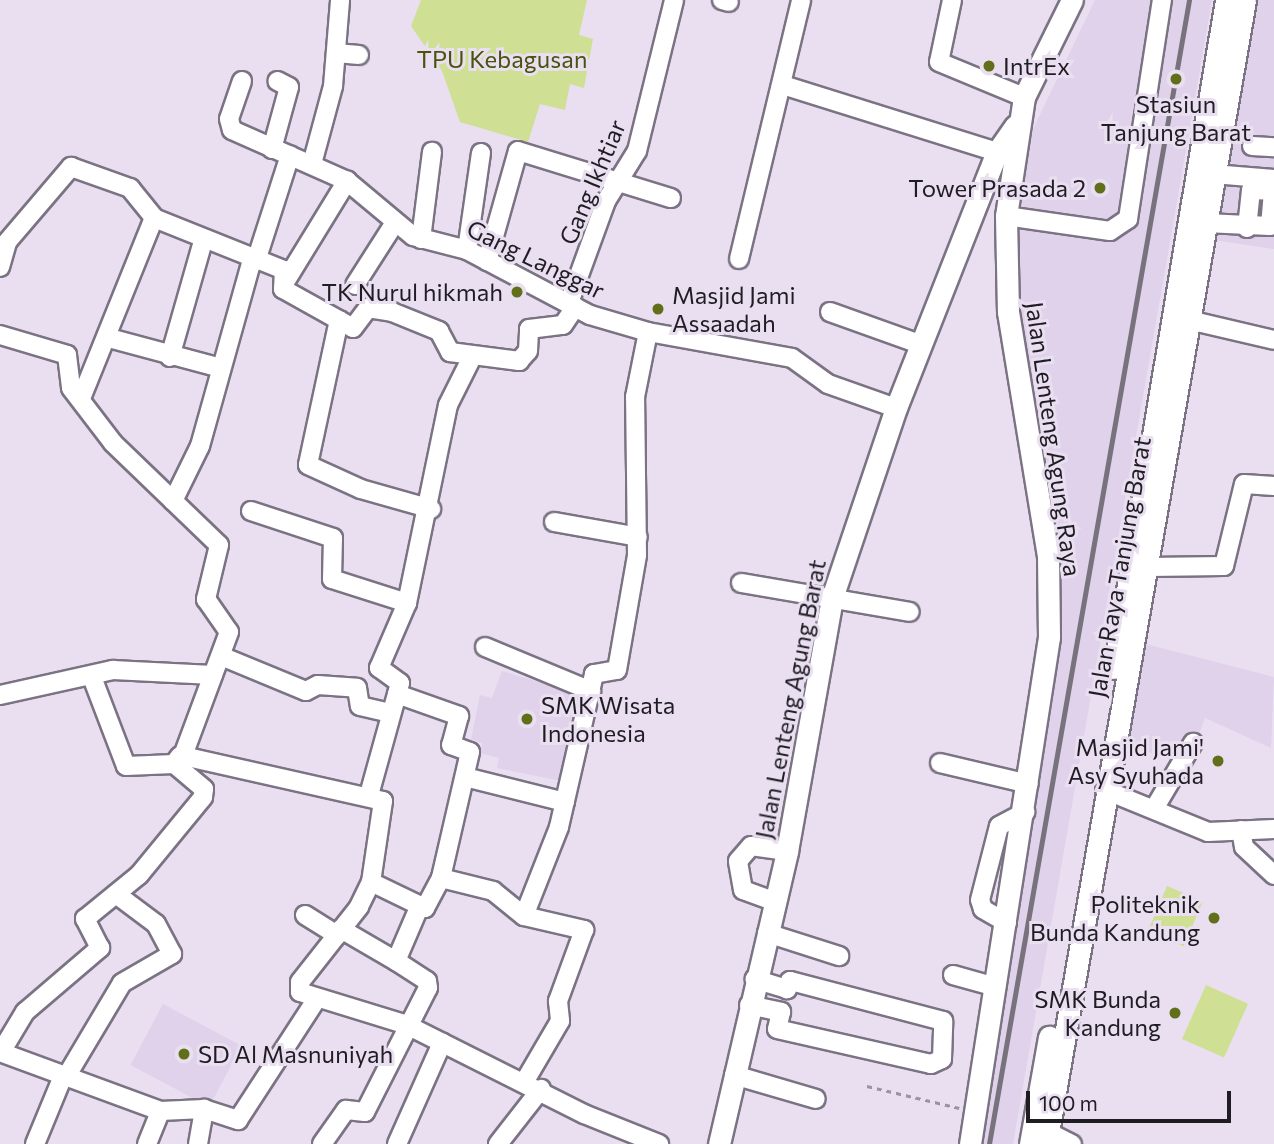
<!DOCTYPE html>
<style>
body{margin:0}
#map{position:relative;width:1274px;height:1144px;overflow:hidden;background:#e9dff1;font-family:Commissioner,sans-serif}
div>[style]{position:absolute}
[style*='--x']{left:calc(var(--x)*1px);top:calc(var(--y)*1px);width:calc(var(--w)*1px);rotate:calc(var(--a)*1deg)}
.built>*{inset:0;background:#dfd2ea;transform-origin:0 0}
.green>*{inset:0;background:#cfdf93;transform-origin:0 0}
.path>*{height:2.5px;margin-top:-1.25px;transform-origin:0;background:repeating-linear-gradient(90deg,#9b93a1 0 5px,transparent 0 10px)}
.roads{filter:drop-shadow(2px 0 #7b7383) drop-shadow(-2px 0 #7b7383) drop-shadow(0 2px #7b7383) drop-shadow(0 -2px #7b7383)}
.minor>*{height:18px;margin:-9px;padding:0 9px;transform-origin:9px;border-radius:9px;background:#fff}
.major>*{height:21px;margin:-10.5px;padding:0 10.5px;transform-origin:10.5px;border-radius:10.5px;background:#fff}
.rail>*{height:4.5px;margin:-2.25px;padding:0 2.25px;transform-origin:2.25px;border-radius:2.25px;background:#78727d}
.dots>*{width:19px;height:19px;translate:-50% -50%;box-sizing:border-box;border:4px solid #e9dff1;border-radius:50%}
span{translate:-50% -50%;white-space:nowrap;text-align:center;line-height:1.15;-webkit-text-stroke:6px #e9dff1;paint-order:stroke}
.park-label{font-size:24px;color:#49530d}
.poi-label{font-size:24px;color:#1f1c22}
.left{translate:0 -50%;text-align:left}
.right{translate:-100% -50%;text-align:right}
.street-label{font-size:24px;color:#1f1c22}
.scale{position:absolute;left:1026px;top:1091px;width:205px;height:32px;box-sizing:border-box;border:4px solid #1f1c22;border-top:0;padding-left:9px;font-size:21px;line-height:24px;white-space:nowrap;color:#1f1c22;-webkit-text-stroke:5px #e9dff1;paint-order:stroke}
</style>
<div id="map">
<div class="built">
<i style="clip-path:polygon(1095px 0,1212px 0,1013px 1144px,968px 1144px,1057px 662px,1059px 547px,1021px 345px,1014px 260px,1019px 188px,1034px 127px)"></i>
<i style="clip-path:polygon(1256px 0,1274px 0,1274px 172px,1225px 167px)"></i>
<i style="clip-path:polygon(1223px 179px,1274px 184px,1274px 249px,1213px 240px)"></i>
<i style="clip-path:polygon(1142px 643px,1274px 677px,1271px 748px,1205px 718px,1187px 766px,1123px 743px)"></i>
<i style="clip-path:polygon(502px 671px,585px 696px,566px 782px,497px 768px,499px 758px,480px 753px,482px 743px,471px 739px,480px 695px,492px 698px)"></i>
<i style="left:163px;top:1004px;width:89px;height:69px;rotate:28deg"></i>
</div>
<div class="green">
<i style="clip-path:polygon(421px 0,587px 0,579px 35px,593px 39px,584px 88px,570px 84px,565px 110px,540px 104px,528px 142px,460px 122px,442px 71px,411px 26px)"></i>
<i style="left:1167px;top:886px;width:39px;height:49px;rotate:23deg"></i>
<i style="left:1206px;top:985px;width:46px;height:59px;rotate:24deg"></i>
</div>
<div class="path">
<i style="--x:867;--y:1086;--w:95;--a:13.4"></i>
</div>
<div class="roads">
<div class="minor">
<i style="--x:722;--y:0;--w:7;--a:16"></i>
<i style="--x:952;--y:0;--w:63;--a:101.8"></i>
<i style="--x:939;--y:62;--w:92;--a:22.4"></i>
<i style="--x:336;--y:53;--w:23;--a:5"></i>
<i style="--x:242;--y:81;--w:40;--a:108.9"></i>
<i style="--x:229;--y:119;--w:11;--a:75"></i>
<i style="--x:232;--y:130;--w:126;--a:23.9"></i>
<i style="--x:347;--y:181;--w:86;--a:39.8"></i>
<i style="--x:413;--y:236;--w:56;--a:14.5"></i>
<i style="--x:467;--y:250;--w:139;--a:27.9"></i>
<i style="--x:590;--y:315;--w:60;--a:16.3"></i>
<i style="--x:648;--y:332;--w:146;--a:10.2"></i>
<i style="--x:792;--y:358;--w:44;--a:35.8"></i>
<i style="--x:828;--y:384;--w:72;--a:19.4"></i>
<i style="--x:783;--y:85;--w:224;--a:17.4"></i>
<i style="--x:1252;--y:146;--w:22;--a:3"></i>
<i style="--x:272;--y:149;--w:64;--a:-74.7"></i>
<i style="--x:289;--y:87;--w:13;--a:-153"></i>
<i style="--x:312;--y:164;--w:81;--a:-74.9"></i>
<i style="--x:333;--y:86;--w:86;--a:-85.3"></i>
<i style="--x:1213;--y:174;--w:61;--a:4.7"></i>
<i style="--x:1006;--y:216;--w:105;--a:8.2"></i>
<i style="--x:1110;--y:231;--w:22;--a:-34"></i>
<i style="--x:1128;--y:219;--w:222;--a:-81.2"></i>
<i style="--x:1205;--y:223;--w:65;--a:2.6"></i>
<i style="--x:1270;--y:226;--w:36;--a:-85"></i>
<i style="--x:1247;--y:228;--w:38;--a:-84"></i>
<i style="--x:1251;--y:190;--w:23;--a:2"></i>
<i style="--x:421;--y:239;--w:88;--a:-82.8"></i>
<i style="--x:467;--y:250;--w:98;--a:-81.8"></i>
<i style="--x:739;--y:259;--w:266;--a:-76.5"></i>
<i style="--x:256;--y:261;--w:111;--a:-72.2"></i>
<i style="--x:487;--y:261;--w:114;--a:-74.3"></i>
<i style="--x:518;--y:151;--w:160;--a:17.1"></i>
<i style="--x:0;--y:267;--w:26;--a:-74"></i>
<i style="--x:7;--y:242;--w:99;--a:-49.5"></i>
<i style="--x:71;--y:167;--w:63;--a:19.6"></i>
<i style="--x:130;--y:188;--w:38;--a:51"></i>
<i style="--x:154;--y:218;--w:140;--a:21.8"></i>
<i style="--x:284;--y:270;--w:19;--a:93"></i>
<i style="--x:283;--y:289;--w:80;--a:29.1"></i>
<i style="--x:353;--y:328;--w:25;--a:-53"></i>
<i style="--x:368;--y:308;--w:24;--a:9"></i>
<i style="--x:392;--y:312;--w:51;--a:22"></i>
<i style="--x:439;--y:331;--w:24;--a:62"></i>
<i style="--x:450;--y:352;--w:70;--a:7.4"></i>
<i style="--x:519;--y:361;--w:13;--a:-48"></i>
<i style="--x:528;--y:351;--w:22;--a:-87"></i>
<i style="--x:529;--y:329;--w:34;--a:-7"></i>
<i style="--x:563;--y:325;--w:22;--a:-56"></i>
<i style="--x:285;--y:282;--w:119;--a:-58.5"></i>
<i style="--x:355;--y:285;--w:72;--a:-57.4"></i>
<i style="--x:570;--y:300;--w:105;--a:-70"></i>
<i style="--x:606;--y:201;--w:59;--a:-58.2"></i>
<i style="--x:637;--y:151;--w:155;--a:-76.2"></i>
<i style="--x:830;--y:312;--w:98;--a:19.7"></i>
<i style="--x:339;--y:320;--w:148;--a:102.1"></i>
<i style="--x:308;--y:465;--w:58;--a:24.4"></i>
<i style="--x:361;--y:489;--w:73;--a:15.9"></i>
<i style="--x:1189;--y:320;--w:87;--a:13.2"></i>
<i style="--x:0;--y:335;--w:70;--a:16.6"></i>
<i style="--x:67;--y:355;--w:33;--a:83"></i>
<i style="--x:71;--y:388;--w:69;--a:52.6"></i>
<i style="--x:113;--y:443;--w:147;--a:43.9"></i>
<i style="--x:219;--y:545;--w:56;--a:103.5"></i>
<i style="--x:206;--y:599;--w:40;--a:55.1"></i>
<i style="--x:229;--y:632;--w:132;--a:110.4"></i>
<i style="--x:183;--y:756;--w:205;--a:12.7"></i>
<i style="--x:383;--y:801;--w:82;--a:98.4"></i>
<i style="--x:371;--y:882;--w:60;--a:25.7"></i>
<i style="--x:425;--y:908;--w:34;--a:-62"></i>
<i style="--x:441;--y:878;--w:54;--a:14"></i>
<i style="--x:493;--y:891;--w:40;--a:39"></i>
<i style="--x:524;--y:916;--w:62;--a:13.1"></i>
<i style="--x:584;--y:930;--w:76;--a:110.1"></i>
<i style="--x:558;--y:1001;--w:20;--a:84"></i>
<i style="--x:560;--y:1021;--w:69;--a:120.3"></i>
<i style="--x:109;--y:338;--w:112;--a:15"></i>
<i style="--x:170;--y:357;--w:121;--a:-74.1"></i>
<i style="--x:82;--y:396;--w:192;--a:-68"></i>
<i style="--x:173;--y:501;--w:61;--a:-63.9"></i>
<i style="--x:200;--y:446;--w:193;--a:-74.4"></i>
<i style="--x:251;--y:511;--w:86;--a:18.2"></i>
<i style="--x:333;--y:538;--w:41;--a:91.4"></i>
<i style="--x:332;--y:579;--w:79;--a:17.7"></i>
<i style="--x:554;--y:522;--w:85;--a:10.1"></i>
<i style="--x:1148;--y:567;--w:76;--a:-0.8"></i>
<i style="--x:1224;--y:566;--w:84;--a:-76.3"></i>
<i style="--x:1244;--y:484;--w:30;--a:4"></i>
<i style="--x:741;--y:583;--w:171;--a:9.7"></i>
<i style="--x:485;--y:647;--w:115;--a:22.5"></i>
<i style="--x:221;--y:656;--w:92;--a:22.4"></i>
<i style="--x:306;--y:691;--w:13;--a:-27"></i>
<i style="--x:318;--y:685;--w:39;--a:4"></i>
<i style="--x:357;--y:688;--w:18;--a:81"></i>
<i style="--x:360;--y:706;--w:31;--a:13"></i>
<i style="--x:92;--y:677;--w:95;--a:69.1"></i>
<i style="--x:126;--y:766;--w:48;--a:-2.4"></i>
<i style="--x:174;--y:764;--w:10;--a:-53"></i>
<i style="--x:397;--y:694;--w:66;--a:19.5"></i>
<i style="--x:459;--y:716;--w:30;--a:105"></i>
<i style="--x:451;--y:745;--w:20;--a:20"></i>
<i style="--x:470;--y:752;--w:129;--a:103"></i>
<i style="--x:0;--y:695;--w:116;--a:-12.5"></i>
<i style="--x:113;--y:670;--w:100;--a:2.9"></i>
<i style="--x:940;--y:763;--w:91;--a:13.3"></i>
<i style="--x:465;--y:777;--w:103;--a:14"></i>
<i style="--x:1105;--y:790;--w:111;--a:22.2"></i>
<i style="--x:1208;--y:832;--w:66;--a:-2.6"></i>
<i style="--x:369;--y:795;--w:116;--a:-74.5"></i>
<i style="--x:400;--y:683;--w:26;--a:-144"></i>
<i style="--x:379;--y:668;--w:71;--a:-66.7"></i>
<i style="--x:407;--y:603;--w:202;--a:-78.3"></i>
<i style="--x:448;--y:405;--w:51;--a:-63.4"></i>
<i style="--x:1154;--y:809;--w:77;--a:-59.4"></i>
<i style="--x:1241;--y:830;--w:17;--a:80"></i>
<i style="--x:1244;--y:847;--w:41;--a:43"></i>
<i style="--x:371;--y:882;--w:28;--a:116"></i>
<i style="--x:359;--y:907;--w:95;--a:128.2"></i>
<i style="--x:300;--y:982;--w:10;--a:90"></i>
<i style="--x:300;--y:992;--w:112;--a:17.1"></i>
<i style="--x:407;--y:1025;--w:198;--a:26.7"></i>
<i style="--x:584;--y:1114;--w:81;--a:21.8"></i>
<i style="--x:776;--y:902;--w:35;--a:-160"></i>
<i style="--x:743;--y:890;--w:29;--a:-100"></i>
<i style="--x:738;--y:861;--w:20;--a:-49"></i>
<i style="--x:751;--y:846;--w:36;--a:8"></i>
<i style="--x:305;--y:915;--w:38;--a:32"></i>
<i style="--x:524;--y:916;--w:96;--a:-68.5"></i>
<i style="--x:559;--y:827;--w:157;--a:-77.1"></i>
<i style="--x:594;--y:674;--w:23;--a:-10"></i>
<i style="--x:617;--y:670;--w:117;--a:-80.1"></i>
<i style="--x:637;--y:555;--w:158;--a:-90.7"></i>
<i style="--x:635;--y:397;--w:66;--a:-78.7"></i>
<i style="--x:1007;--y:923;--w:28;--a:-150"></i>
<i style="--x:983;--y:909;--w:9;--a:-108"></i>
<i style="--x:980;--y:900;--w:76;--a:-75.6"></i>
<i style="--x:999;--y:826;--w:30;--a:-28"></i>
<i style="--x:341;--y:929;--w:64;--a:30.2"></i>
<i style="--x:396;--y:961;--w:61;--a:-66.8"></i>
<i style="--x:767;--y:933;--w:76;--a:17.7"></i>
<i style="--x:953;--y:975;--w:45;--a:15.6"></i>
<i style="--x:749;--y:1005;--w:33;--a:12"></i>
<i style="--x:781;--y:1012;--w:17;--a:103"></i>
<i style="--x:777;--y:1029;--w:158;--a:12.8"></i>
<i style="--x:931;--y:1064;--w:12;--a:-24"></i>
<i style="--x:942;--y:1059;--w:38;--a:-88"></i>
<i style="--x:943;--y:1021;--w:158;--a:-165.3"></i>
<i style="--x:790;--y:981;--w:9;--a:111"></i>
<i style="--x:787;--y:989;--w:34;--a:-163"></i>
<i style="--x:0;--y:1052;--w:171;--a:20.2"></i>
<i style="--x:160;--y:1111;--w:44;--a:-2.6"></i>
<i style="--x:204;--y:1109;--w:36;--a:18"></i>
<i style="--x:238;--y:1120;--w:143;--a:-57"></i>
<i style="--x:1;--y:1052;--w:47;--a:-59"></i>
<i style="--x:25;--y:1012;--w:99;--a:-40.5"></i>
<i style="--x:100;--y:948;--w:33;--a:-117"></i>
<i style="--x:85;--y:919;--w:70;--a:-39.2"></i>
<i style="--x:139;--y:875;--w:101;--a:-50.6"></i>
<i style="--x:203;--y:797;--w:8;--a:-83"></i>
<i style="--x:204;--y:789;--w:39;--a:-140"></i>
<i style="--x:734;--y:1075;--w:85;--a:16.3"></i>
<i style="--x:66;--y:1077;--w:109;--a:-59.2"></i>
<i style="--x:122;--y:983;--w:58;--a:-30.1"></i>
<i style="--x:172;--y:954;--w:34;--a:-118"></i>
<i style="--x:156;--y:924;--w:50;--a:-143.1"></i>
<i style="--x:1048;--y:1132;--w:27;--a:27"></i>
<i style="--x:35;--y:1144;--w:74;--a:-67.6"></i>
<i style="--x:147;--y:1144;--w:35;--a:-68"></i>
<i style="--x:198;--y:1144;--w:36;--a:-80"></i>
<i style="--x:322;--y:1144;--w:42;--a:-54.8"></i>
<i style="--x:346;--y:1110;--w:19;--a:6"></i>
<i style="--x:365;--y:1112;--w:139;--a:-63.1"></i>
<i style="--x:428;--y:988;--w:7;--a:-98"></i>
<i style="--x:427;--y:981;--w:37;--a:-147"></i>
<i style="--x:397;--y:1144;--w:111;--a:-66"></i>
<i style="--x:498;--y:1144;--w:70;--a:-52"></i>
</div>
<div class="major">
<i style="--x:1114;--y:668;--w:677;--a:-80.48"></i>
<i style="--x:719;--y:1144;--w:301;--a:-76.9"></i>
<i style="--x:787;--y:851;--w:257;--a:-79.9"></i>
<i style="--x:832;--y:598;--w:200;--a:-71.4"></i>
<i style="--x:896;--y:408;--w:275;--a:-68.5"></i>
<i style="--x:997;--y:152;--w:32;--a:-55"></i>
<i style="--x:970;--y:1144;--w:513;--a:-81.14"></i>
<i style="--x:1049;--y:637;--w:81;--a:-90.7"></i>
<i style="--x:1048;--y:556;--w:247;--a:-99.3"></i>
<i style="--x:1008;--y:312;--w:96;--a:-91.2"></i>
<i style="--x:1006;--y:216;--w:120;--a:-81.4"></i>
<i style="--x:1024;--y:97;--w:108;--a:-63.7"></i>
<i style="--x:1030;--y:1144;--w:109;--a:-79.9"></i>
<i style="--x:1046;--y:1144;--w:1161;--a:-80.13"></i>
</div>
</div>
<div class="rail">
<i style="--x:989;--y:1144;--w:1161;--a:-80.08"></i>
</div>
<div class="dots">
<i style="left:989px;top:66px;background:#626f1a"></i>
<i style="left:1176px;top:79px;background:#626f1a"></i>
<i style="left:1100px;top:188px;background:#626f1a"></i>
<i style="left:517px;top:292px;background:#626f1a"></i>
<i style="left:658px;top:309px;background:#626f1a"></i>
<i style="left:527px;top:719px;background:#626f1a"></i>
<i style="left:1218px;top:761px;background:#626f1a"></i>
<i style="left:1214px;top:918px;background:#626f1a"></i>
<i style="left:1175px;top:1013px;background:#626f1a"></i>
<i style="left:184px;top:1054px;background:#626f1a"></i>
</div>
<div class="park-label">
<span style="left:502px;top:59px">TPU Kebagusan</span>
</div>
<div class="poi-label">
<span class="left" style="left:1003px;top:66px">IntrEx</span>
<span style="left:1176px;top:118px">Stasiun<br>Tanjung Barat</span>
<span class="right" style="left:1086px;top:188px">Tower Prasada 2</span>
<span class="right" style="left:503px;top:292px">TK Nurul hikmah</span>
<span class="left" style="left:672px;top:309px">Masjid Jami<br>Assaadah</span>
<span class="left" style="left:541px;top:719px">SMK Wisata<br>Indonesia</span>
<span class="right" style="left:1204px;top:761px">Masjid Jami'<br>Asy Syuhada</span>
<span class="right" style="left:1200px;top:918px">Politeknik<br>Bunda Kandung</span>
<span class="right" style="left:1161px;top:1013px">SMK Bunda<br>Kandung</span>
<span class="left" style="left:198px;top:1054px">SD Al Masnuniyah</span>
</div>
<div class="street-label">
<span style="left:592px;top:182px;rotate:-67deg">Gang Ikhtiar</span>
<span style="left:536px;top:259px;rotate:26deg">Gang Langgar</span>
<span style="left:1054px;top:439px;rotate:82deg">Jalan Lenteng Agung Raya</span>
<span style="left:1119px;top:567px;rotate:-80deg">Jalan Raya Tanjung Barat</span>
<span style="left:790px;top:699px;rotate:-79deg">Jalan Lenteng Agung Barat</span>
</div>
<div class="scale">100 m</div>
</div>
